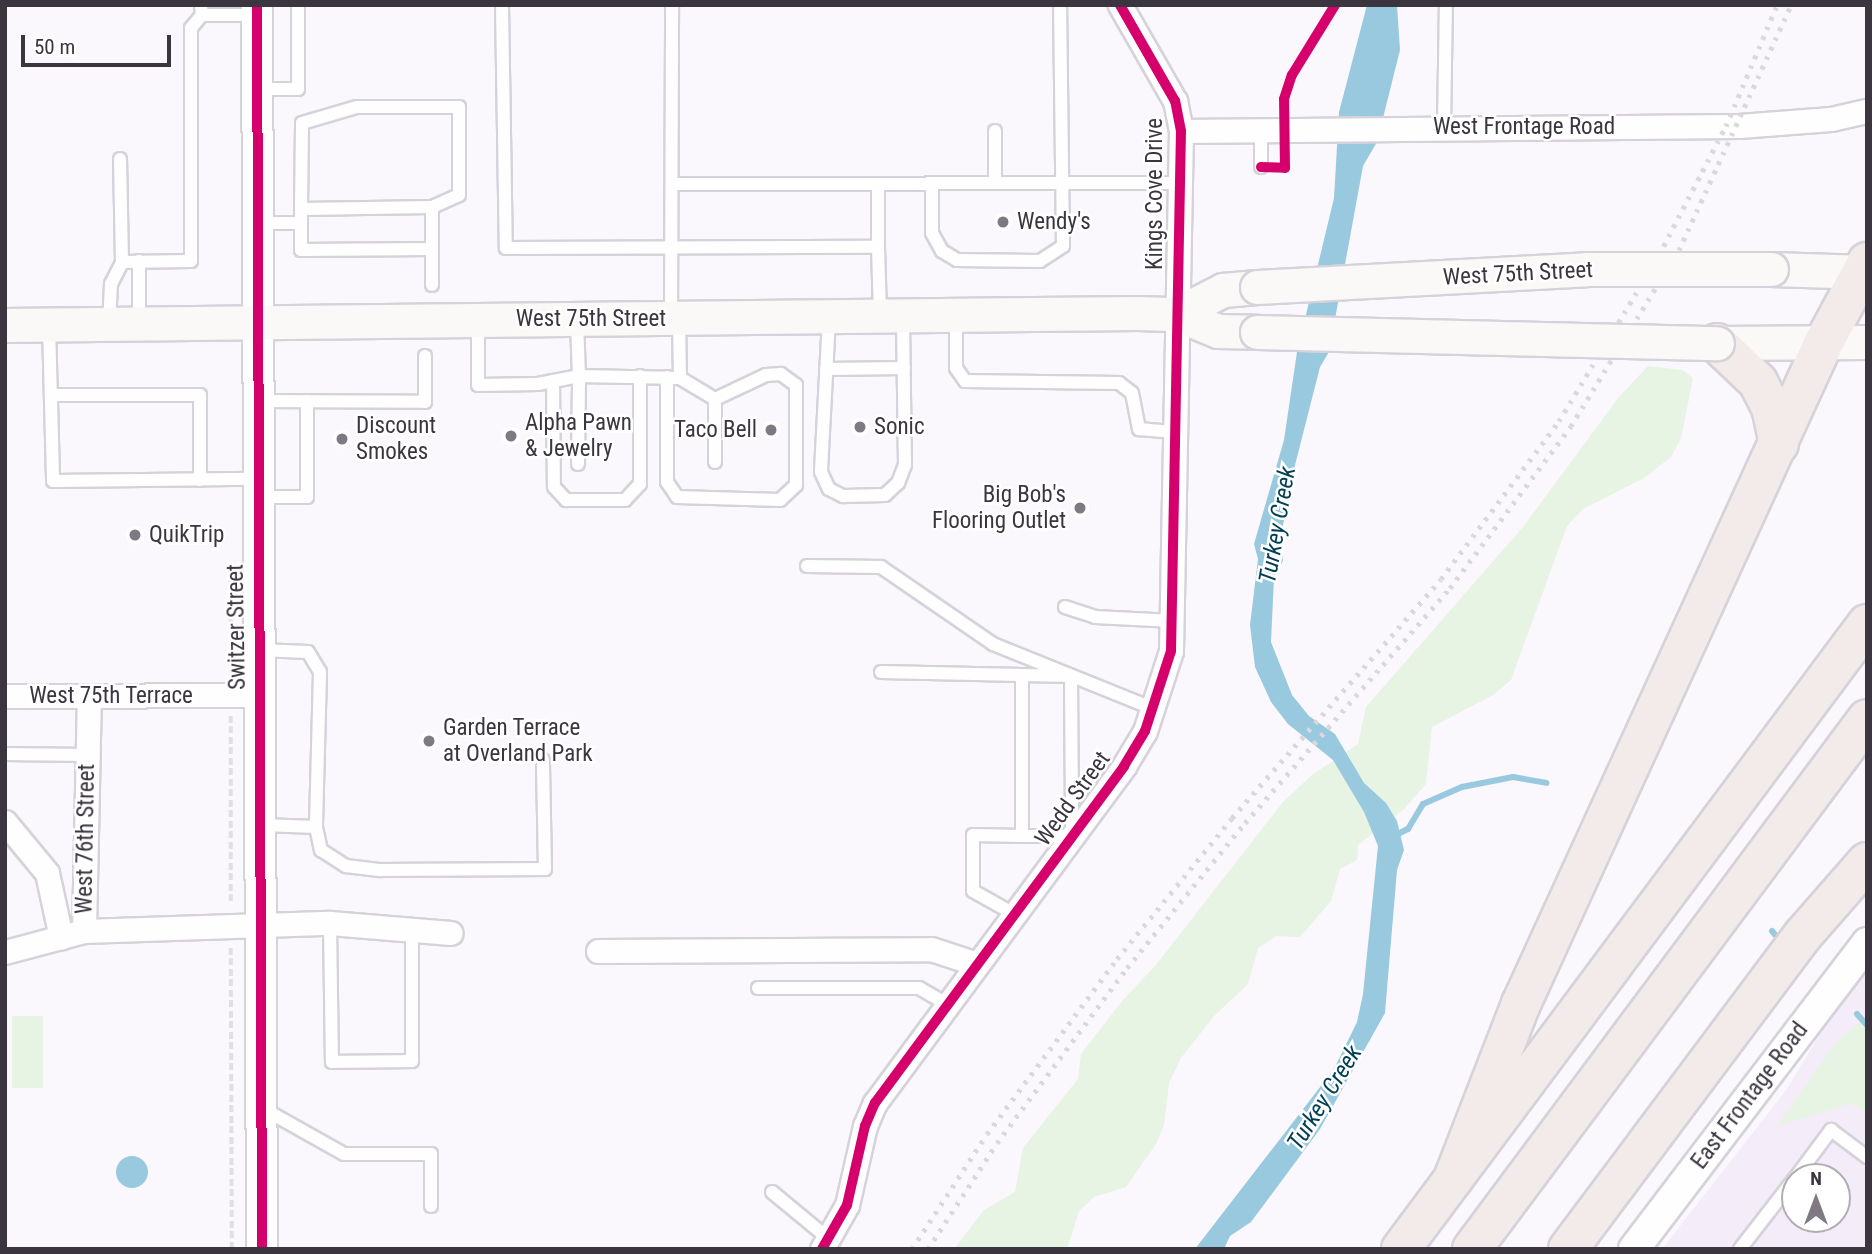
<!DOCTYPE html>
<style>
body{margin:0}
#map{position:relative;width:1872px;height:1254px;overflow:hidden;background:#faf7fd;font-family:"Roboto Condensed",sans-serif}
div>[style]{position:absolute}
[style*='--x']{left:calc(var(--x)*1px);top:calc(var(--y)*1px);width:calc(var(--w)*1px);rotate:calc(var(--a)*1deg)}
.built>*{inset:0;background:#f5ecfa}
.green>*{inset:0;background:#e7f3e3;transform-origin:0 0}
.water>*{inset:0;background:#99c9df}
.round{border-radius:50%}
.stream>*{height:6px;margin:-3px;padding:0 3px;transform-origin:3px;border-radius:3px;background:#99c9df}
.path>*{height:3.5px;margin-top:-1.75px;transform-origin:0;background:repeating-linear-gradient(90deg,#e0dfe2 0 7px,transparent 0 10.5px)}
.roads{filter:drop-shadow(2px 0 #d6d2da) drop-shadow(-2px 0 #d6d2da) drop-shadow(0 2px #d6d2da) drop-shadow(0 -2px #d6d2da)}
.service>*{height:12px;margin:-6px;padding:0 6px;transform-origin:6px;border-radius:6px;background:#fefeff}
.minor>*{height:23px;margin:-11.5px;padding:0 11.5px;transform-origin:11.5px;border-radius:11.5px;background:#fefeff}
.tertiary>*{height:30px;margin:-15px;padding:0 15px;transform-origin:15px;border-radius:15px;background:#fefeff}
.secondary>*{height:33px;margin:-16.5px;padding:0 16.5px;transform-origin:16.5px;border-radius:16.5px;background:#fbf8f8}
.motorway>*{height:38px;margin:-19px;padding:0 19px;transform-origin:19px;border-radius:19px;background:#f2ebe9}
.rail>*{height:5px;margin-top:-2.5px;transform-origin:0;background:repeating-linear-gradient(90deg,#dad8db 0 3.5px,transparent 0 10.5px)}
.bridges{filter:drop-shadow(2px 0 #d6d2da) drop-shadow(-2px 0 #d6d2da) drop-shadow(0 2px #d6d2da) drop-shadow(0 -2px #d6d2da)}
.secondary-bridge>*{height:33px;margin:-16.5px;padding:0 16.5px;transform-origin:16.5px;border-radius:16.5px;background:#fbf8f8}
.cycleway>*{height:10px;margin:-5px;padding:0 5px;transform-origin:5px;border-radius:5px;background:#d6006c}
.dots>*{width:19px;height:19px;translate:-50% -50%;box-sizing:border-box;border:4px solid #fff;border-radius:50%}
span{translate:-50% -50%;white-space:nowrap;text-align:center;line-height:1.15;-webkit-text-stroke:5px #fff;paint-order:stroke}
.street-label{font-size:23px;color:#3b353f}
.poi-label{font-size:23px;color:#3b353f}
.left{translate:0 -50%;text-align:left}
.right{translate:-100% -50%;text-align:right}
.water-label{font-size:24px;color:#003e53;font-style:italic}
.frame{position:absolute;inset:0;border:7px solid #3b353f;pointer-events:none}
.north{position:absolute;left:1781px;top:1163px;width:70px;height:70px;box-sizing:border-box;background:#fff;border:2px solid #b1aeb2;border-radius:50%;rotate:0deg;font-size:19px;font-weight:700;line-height:28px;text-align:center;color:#3b353f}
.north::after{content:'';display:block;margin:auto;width:24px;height:32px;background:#7e7982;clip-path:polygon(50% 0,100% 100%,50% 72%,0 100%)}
.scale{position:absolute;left:21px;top:35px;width:150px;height:32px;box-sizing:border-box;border:4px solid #3b353f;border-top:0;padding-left:9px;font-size:21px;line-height:24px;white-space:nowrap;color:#3b353f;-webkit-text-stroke:5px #fff;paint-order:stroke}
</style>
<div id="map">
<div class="built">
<i style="clip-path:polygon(evenodd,1867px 955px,1867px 1249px,1662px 1249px,1787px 1089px,1867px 955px,1795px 1177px,1837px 1177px,1837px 1219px,1795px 1219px,1795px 1177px)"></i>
</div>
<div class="green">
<i style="clip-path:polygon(1648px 366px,1682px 370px,1693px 378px,1681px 438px,1671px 457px,1644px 478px,1583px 509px,1567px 526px,1511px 680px,1493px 695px,1432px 727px,1426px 784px,1404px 809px,1358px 845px,1357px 860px,1340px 869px,1331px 901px,1300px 937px,1276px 936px,1258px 948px,1248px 984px,1214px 1016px,1181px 1058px,1169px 1083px,1164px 1125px,1156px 1144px,1126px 1187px,1094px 1197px,1079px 1211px,1067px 1249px,954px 1249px,984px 1210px,1015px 1192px,1023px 1148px,1078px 1079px,1081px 1054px,1122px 1001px,1156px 965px,1283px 802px,1312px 775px,1358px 744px,1366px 707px,1523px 527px,1619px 397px)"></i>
<i style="left:12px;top:1016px;width:31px;height:72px"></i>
<i style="clip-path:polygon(1867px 1016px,1867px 1114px,1852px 1103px,1776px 1127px,1836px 1042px)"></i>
</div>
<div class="water">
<i style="clip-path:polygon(1367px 5px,1397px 5px,1400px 50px,1377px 142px,1363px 166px,1329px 352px,1320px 367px,1293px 473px,1280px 541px,1283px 561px,1274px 577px,1271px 642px,1292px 695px,1309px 716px,1335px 734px,1364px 783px,1386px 803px,1397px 821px,1404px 850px,1397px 870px,1385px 1013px,1320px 1129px,1251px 1222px,1230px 1236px,1224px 1249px,1195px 1249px,1334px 1069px,1357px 1022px,1363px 994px,1378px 846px,1364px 812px,1333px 760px,1288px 724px,1271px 702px,1255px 667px,1250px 625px,1258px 559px,1254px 544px,1284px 440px,1297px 352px,1334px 198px,1339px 112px)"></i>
<i class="round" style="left:116px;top:1156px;width:32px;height:32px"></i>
</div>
<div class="stream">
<i style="--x:1394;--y:836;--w:16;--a:-27"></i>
<i style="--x:1408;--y:829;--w:29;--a:-59"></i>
<i style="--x:1423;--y:804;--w:43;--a:-23.6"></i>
<i style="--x:1462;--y:787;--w:52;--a:-11.1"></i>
<i style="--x:1513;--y:777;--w:34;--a:10"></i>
<i style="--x:1772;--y:931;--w:8;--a:50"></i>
<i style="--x:1857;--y:1014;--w:15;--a:48"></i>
</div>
<div class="path">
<i style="--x:231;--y:577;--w:99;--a:90"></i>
<i style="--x:231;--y:716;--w:188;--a:90"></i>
<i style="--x:231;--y:948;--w:301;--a:89.8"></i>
</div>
<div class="roads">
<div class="service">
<i style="--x:502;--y:5;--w:243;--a:89.1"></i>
<i style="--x:506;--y:248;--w:372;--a:-0.2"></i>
<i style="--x:878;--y:247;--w:67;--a:88.3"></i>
<i style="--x:202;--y:15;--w:55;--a:0"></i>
<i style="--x:257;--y:89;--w:41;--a:0"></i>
<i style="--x:298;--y:89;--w:84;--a:-90"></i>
<i style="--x:1444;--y:127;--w:122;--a:-89.1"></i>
<i style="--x:1261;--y:129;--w:38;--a:90"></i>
<i style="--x:995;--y:131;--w:52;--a:90"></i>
<i style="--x:672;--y:184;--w:507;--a:-0.11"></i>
<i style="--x:878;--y:184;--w:63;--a:90"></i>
<i style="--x:932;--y:184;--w:49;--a:90"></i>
<i style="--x:932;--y:233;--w:21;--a:61"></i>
<i style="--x:942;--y:251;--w:17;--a:31"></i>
<i style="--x:957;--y:260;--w:83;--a:0.7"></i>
<i style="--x:1040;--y:261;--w:27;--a:-33"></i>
<i style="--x:1063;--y:246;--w:241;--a:-90.7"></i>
<i style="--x:301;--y:209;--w:86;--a:-89.3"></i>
<i style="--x:302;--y:123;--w:57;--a:-16.2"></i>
<i style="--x:357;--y:107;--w:102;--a:0"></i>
<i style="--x:459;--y:107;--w:88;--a:90"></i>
<i style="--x:459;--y:195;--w:30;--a:156"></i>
<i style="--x:256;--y:223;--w:45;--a:0"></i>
<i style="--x:432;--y:249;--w:131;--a:179.6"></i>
<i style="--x:301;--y:250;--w:41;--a:-90"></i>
<i style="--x:301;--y:209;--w:131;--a:-0.9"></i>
<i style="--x:432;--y:207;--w:78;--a:90"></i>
<i style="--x:139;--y:261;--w:62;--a:90"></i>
<i style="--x:122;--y:262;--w:69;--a:-0.8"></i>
<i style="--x:191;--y:261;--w:233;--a:-90"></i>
<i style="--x:191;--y:28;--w:17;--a:-50"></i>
<i style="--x:202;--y:15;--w:10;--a:-96"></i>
<i style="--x:956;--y:316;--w:52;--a:90"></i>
<i style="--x:956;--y:368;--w:16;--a:55"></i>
<i style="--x:965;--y:381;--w:154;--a:0.7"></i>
<i style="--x:1119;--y:383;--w:16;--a:38"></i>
<i style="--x:1132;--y:393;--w:37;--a:79"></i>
<i style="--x:1139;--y:429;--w:36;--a:5"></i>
<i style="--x:671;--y:318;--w:313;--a:-89.8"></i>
<i style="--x:829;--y:318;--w:154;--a:93"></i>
<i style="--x:821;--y:472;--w:19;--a:65"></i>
<i style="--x:829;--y:489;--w:16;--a:27"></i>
<i style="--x:843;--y:496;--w:42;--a:-1.4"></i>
<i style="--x:885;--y:495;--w:18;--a:-43"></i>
<i style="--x:898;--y:483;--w:19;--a:-69"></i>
<i style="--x:905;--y:465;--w:147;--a:-90.8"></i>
<i style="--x:478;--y:321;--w:64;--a:90"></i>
<i style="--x:478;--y:385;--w:60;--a:-1"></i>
<i style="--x:538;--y:384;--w:42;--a:-11"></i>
<i style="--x:579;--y:376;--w:54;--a:-92.1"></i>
<i style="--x:109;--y:324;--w:40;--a:-87.1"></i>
<i style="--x:111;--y:284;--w:25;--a:-63"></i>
<i style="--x:122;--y:262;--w:103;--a:-91.1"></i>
<i style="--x:49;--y:325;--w:156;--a:88.5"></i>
<i style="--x:53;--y:481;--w:204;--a:-0.6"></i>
<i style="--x:826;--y:369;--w:78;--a:-0.7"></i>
<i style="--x:667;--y:377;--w:105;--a:90"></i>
<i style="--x:667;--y:482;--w:18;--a:56"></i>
<i style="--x:677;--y:497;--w:103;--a:1.7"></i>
<i style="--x:780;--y:500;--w:22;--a:-43"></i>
<i style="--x:796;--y:485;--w:100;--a:-90"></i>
<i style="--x:796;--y:385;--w:19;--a:-144"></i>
<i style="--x:781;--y:374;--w:15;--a:176"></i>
<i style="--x:766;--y:375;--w:56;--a:154.8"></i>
<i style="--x:680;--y:378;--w:41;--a:31"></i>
<i style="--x:715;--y:399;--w:63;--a:90"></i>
<i style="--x:553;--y:381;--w:106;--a:89.5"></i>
<i style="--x:554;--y:487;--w:18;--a:47"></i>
<i style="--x:566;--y:500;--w:59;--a:0"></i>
<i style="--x:625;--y:500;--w:22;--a:-47"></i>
<i style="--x:640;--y:484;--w:108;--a:-90"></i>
<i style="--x:51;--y:395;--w:149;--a:0"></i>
<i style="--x:200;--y:395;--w:85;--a:90"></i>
<i style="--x:260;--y:401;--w:165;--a:0.3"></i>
<i style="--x:425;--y:402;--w:46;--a:-90"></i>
<i style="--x:578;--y:464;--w:88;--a:-89.3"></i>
<i style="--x:579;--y:376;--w:101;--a:1.1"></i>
<i style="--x:680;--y:378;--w:58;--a:-91"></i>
<i style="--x:259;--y:497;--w:48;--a:0"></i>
<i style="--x:307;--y:497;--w:96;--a:-90"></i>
<i style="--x:807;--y:566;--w:74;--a:0.8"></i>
<i style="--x:881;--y:567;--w:136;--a:34.5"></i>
<i style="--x:993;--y:644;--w:174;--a:22"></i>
<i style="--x:1065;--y:607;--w:32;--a:18"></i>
<i style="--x:1095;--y:617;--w:79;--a:2.9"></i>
<i style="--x:259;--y:650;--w:49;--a:2.3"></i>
<i style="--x:308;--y:652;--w:23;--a:59"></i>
<i style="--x:320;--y:672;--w:155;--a:91.5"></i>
<i style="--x:316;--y:827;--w:55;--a:-177.9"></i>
<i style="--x:881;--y:672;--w:141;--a:1.2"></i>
<i style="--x:1022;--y:675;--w:49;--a:1.2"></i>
<i style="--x:1071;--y:676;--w:160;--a:89.6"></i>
<i style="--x:1072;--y:836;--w:50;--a:180"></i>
<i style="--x:1022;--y:836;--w:161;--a:-90"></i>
<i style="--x:5;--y:754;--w:83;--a:0.7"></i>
<i style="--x:316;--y:827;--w:24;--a:78"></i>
<i style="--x:321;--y:850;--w:30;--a:33"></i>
<i style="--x:346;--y:866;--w:35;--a:7"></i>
<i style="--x:381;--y:870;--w:164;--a:-0.3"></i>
<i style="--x:545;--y:869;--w:109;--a:-91.1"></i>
<i style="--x:1014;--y:914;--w:47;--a:-150.7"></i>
<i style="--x:973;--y:891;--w:56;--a:-90"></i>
<i style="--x:973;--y:835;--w:49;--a:1.2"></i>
<i style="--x:330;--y:923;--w:139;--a:89.2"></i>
<i style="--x:332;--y:1062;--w:80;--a:-0.7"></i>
<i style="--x:412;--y:1061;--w:130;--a:-90"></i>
<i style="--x:758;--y:988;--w:161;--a:0"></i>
<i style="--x:919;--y:988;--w:34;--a:30"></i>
<i style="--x:262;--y:1108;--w:94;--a:29.3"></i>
<i style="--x:344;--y:1154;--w:87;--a:0"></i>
<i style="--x:431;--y:1154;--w:52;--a:90"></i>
<i style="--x:1796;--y:1177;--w:59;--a:-53.3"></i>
<i style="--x:1831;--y:1130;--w:45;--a:36.9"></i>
<i style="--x:772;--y:1192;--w:74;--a:39.5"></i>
<i style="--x:1740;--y:1249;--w:90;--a:-52.2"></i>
</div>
<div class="minor">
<i style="--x:1181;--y:131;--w:558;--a:-0.51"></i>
<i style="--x:1739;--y:126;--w:92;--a:-4.4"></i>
<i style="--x:1831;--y:119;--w:37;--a:-13"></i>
<i style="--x:5;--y:696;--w:254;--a:-0.2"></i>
<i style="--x:5;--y:822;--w:66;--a:50.5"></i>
<i style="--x:47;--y:873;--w:66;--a:77.7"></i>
<i style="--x:84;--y:931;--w:234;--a:-88.8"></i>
<i style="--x:598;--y:951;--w:333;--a:-0.3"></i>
<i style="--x:931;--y:949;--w:48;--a:18.1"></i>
<i style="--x:5;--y:952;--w:82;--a:-14.9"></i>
<i style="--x:84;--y:931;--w:246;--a:-1.9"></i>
<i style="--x:330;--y:923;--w:121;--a:4.7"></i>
<i style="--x:822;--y:1249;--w:51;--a:-60.4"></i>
<i style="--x:847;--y:1205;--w:81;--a:-77.2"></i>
<i style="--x:865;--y:1126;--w:25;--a:-67"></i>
<i style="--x:875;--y:1103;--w:419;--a:-53.5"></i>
<i style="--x:1124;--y:766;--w:41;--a:-59"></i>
<i style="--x:1145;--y:731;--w:84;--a:-72"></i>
<i style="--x:1171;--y:651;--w:520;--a:-88.9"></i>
<i style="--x:1181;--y:131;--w:31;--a:-101"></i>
<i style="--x:1175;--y:101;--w:111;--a:-119.8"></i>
</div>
<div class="tertiary">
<i style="--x:257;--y:5;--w:1244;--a:89.77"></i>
<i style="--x:1634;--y:1249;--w:385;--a:-52.7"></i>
</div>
<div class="secondary">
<i style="--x:1771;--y:269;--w:96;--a:1.8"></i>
<i style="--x:1176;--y:314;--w:53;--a:-27.1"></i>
<i style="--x:1223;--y:290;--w:34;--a:-5"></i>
<i style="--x:5;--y:325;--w:1133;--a:-0.61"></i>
<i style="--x:1138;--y:313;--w:38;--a:2"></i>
<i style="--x:1176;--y:314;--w:45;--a:22"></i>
<i style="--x:1218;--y:331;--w:39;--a:1"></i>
<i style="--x:1717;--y:343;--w:150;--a:-0.4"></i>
</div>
<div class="motorway">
<i style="--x:1717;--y:343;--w:57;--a:43.6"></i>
<i style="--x:1758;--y:382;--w:28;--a:63"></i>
<i style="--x:1771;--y:407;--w:38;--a:78"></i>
<i style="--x:1453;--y:1179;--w:188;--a:-68.8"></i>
<i style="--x:1521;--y:1004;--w:728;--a:-65.41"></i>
<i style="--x:1824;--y:342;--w:91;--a:-61.7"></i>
<i style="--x:1401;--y:1249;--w:780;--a:-53.29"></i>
<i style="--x:1472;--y:1249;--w:661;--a:-53.3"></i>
<i style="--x:1568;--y:1249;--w:392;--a:-53.2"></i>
<i style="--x:1803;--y:935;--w:97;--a:-48.8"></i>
</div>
</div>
<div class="rail">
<i style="--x:912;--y:1249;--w:137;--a:-56.9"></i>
<i style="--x:987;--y:1134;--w:218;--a:-53.4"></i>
<i style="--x:1117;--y:959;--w:182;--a:-50.8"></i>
<i style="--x:1232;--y:818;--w:317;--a:-48.8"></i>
<i style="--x:1441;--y:579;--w:197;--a:-53.2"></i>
<i style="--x:1559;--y:421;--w:194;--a:-58.9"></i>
<i style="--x:1659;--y:255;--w:145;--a:-62.6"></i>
<i style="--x:1726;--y:126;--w:131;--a:-67.1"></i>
<i style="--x:928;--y:1249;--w:126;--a:-56.9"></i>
<i style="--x:997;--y:1143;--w:218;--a:-53.4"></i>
<i style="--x:1127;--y:968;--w:187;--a:-50.9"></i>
<i style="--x:1245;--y:823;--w:312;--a:-48.9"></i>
<i style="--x:1450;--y:588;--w:202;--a:-53.2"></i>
<i style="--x:1571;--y:426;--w:206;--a:-58.5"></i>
<i style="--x:1679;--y:250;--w:269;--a:-65.4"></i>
</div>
<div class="bridges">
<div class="secondary-bridge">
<i style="--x:1257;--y:287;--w:330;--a:-3.1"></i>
<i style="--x:1587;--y:269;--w:184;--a:0"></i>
<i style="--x:1257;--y:332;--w:460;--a:1.4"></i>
</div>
</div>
<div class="cycleway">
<i style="--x:257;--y:5;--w:1244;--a:89.77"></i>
<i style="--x:1261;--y:167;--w:24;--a:2"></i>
<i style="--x:1285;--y:168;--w:69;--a:-90.8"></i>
<i style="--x:1284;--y:99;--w:25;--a:-72"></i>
<i style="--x:1292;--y:75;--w:82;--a:-58.4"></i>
<i style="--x:822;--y:1249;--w:51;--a:-60.4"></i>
<i style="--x:847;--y:1205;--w:81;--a:-77.2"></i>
<i style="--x:865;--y:1126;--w:25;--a:-67"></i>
<i style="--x:875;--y:1103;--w:419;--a:-53.5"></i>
<i style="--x:1124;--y:766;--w:41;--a:-59"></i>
<i style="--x:1145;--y:731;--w:84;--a:-72"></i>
<i style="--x:1171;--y:651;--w:520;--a:-88.9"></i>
<i style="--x:1181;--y:131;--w:31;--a:-101"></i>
<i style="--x:1175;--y:101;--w:111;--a:-119.8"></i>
</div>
<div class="dots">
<i style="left:1003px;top:222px;background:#7e7982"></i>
<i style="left:860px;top:427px;background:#7e7982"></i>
<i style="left:771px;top:430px;background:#7e7982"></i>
<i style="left:511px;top:436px;background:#7e7982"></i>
<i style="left:342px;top:439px;background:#7e7982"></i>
<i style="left:1080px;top:508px;background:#7e7982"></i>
<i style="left:135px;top:535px;background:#7e7982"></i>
<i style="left:429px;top:741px;background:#7e7982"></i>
</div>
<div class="street-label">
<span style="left:1524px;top:127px">West Frontage Road</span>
<span style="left:1155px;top:194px;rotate:-90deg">Kings Cove Drive</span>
<span style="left:1518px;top:274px;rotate:-3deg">West 75th Street</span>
<span style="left:591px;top:319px">West 75th Street</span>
<span style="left:237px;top:627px;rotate:-91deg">Switzer Street</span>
<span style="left:111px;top:696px">West 75th Terrace</span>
<span style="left:1073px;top:799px;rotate:-54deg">Wedd Street</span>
<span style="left:86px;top:839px;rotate:-89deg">West 76th Street</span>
<span style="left:1750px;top:1096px;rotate:-53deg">East Frontage Road</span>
</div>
<div class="poi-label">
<span class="left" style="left:1017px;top:222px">Wendy's</span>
<span class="left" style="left:525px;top:436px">Alpha Pawn<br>&amp; Jewelry</span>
<span class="left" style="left:356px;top:439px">Discount<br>Smokes</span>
<span class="left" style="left:874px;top:427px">Sonic</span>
<span class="right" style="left:757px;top:430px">Taco Bell</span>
<span class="right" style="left:1066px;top:508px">Big Bob's<br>Flooring Outlet</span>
<span class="left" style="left:149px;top:535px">QuikTrip</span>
<span class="left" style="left:443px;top:741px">Garden Terrace<br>at Overland Park</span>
</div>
<div class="water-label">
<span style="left:1278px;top:525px;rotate:-80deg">Turkey Creek</span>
<span style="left:1325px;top:1098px;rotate:-58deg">Turkey Creek</span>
</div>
<div class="frame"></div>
<div class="north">N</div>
<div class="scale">50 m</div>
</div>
